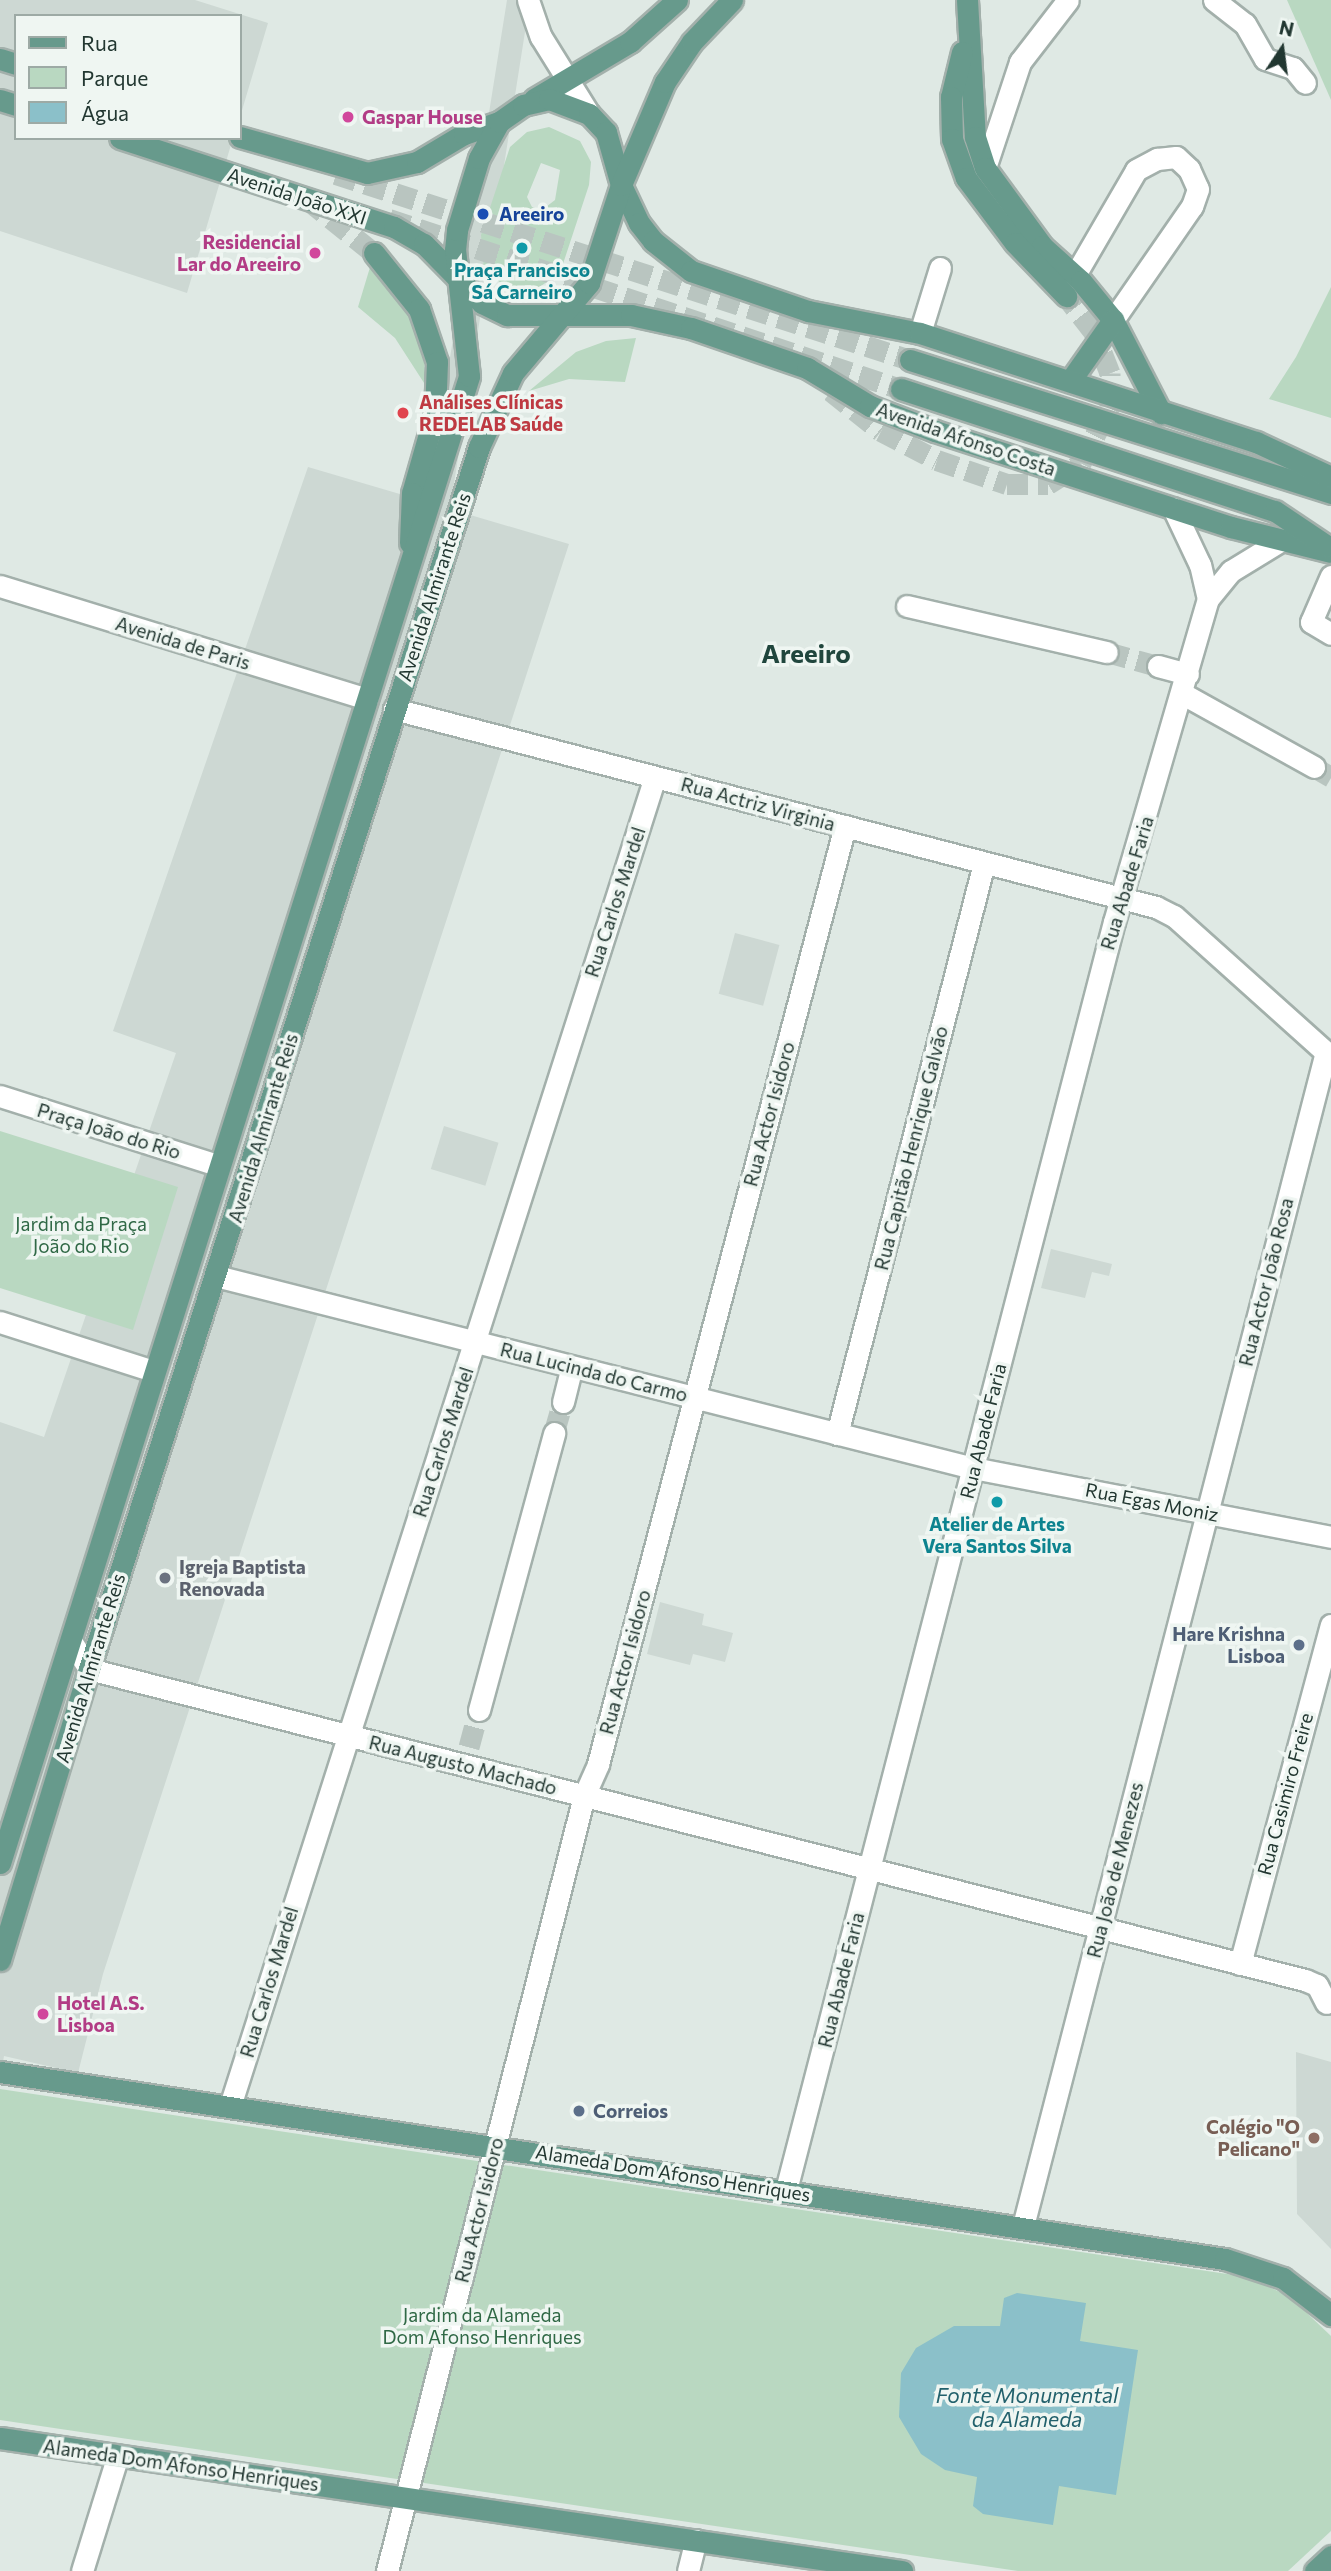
<!DOCTYPE html>
<meta charset="utf-8">
<style>
body{margin:0}
#map{position:relative;width:1331px;height:2571px;overflow:hidden;background:#dfe9e4;font-family:Commissioner,sans-serif}
div>[style]{position:absolute}
[style*='--x']{left:calc(var(--x)*1px);top:calc(var(--y)*1px);width:calc(var(--w)*1px);rotate:calc(var(--a)*1deg)}
.built>*{inset:0;background:#cdd8d3;transform-origin:0 0}
.green>*{inset:0;background:#b9d8c1}
.water>*{inset:0;background:#8bc0c9}
.minor-tunnel>*{height:21px;margin-top:-10.5px;transform-origin:0;background:repeating-linear-gradient(90deg,#b9c5c0 0 21px,transparent 0 31px)}
.major-tunnel>*{height:21px;margin-top:-10.5px;transform-origin:0;background:repeating-linear-gradient(90deg,#b9c5c0 0 21px,transparent 0 31px)}
.roads{filter:drop-shadow(2px 0 #a3b0ab) drop-shadow(-2px 0 #a3b0ab) drop-shadow(0 2px #a3b0ab) drop-shadow(0 -2px #a3b0ab)}
.minor>*{height:21px;margin:-10.5px;padding:0 10.5px;transform-origin:10.5px;border-radius:10.5px;background:#fff}
.major>*{height:21px;margin:-10.5px;padding:0 10.5px;transform-origin:10.5px;border-radius:10.5px;background:#679a8c}
.dots>*{width:19px;height:19px;translate:-50% -50%;box-sizing:border-box;border:4px solid #eff6f2;border-radius:50%}
span{translate:-50% -50%;white-space:nowrap;text-align:center;line-height:1.15;-webkit-text-stroke:7px #eff6f2;paint-order:stroke}
.hotel-label{font-size:19px;color:#b23c85;font-weight:700}
.left{translate:0 -50%;text-align:left}
.right{translate:-100% -50%;text-align:right}
.street-label{font-size:19px;color:#223731}
.transit-label{font-size:19px;color:#164399;font-weight:700}
.culture-label{font-size:19px;color:#0d838f;font-weight:700}
.health-label{font-size:19px;color:#be3a42;font-weight:700}
.park-label{font-size:19px;color:#306946}
.worship-label{font-size:19px;color:#5b616d;font-weight:700}
.service-label{font-size:19px;color:#4e5e75;font-weight:700}
.education-label{font-size:19px;color:#785e54;font-weight:700}
.water-label{font-size:21px;color:#22616c;font-style:italic}
.district-label{font-size:26px;color:#20463d;font-weight:700}
.legend{position:absolute;left:14px;top:14px;width:228px;height:126px;box-sizing:border-box;background:#eff6f2;border:2px solid #9daaa5;margin:0;padding:9px 12px;list-style:none;font-size:21px;color:#223731}
.legend li{display:flex;align-items:center;gap:14px;height:35px}
.legend b{width:35px;border:2px solid #9daaa5}
.north{position:absolute;left:1247px;top:14px;width:70px;height:70px;-webkit-text-stroke:5px #eff6f2;paint-order:stroke;rotate:13deg;font-size:19px;font-weight:700;line-height:28px;text-align:center;color:#223731}
.north::after{content:'';display:block;margin:auto;width:24px;height:32px;background:#223731;clip-path:polygon(50% 0,100% 100%,50% 72%,0 100%)}
</style>
<div id="map">
<div class="built">
<i style="clip-path:polygon(0 0,195px 0,268px 23px,240px 117px,240px 16px,16px 16px,16px 138px,233px 138px,187px 293px,0 231px)"></i>
<i style="clip-path:polygon(507px 0,530px 0,450px 509px,569px 544px,103px 1974px,78px 2073px,4px 2056px,0 2079px,0 1422px,44px 1437px,176px 1053px,113px 1031px,308px 467px,427px 502px)"></i>
<i style="left:735px;top:933px;width:46px;height:63px;rotate:15deg"></i>
<i style="left:444px;top:1126px;width:57px;height:45px;rotate:17deg"></i>
<i style="clip-path:polygon(1051px 1249px,1112px 1264px,1109px 1276px,1092px 1272px,1085px 1298px,1041px 1288px)"></i>
<i style="clip-path:polygon(660px 1602px,704px 1614px,702px 1625px,733px 1633px,725px 1662px,693px 1654px,690px 1665px,647px 1654px)"></i>
<i style="clip-path:polygon(1296px 2052px,1331px 2062px,1331px 2249px,1297px 2214px)"></i>
</div>
<div class="green">
<i style="clip-path:polygon(1287px 0,1331px 0,1331px 100px)"></i>
<i style="clip-path:polygon(evenodd,549px 127px,580px 141px,591px 162px,589px 185px,560px 273px,532px 292px,509px 290px,484px 269px,481px 235px,510px 147px,527px 132px,549px 127px,541px 163px,560px 170px,555px 200px,542px 210px,532px 207px,527px 197px,541px 163px)"></i>
<i style="clip-path:polygon(371px 264px,404px 304px,423px 350px,426px 386px,395px 338px,358px 307px)"></i>
<i style="clip-path:polygon(1331px 287px,1331px 418px,1269px 399px,1296px 357px)"></i>
<i style="clip-path:polygon(636px 338px,625px 382px,569px 379px,529px 391px,576px 352px,606px 341px)"></i>
<i style="clip-path:polygon(0 1131px,178px 1187px,133px 1330px,0 1288px)"></i>
<i style="clip-path:polygon(0 2089px,1247px 2277px,1289px 2296px,1331px 2336px,1331px 2531px,1288px 2571px,1018px 2571px,0 2420px)"></i>
</div>
<div class="water">
<i style="clip-path:polygon(1017px 2293px,1086px 2303px,1080px 2341px,1138px 2350px,1116px 2495px,1059px 2486px,1053px 2525px,983px 2514px,973px 2506px,977px 2477px,945px 2470px,921px 2454px,899px 2417px,901px 2373px,916px 2348px,954px 2326px,1000px 2326px,1004px 2298px)"></i>
</div>
<div class="minor-tunnel">
<i style="--x:1107;--y:652;--w:53;--a:15.4"></i>
<i style="--x:1314;--y:767;--w:20;--a:30"></i>
<i style="--x:554;--y:1433;--w:32;--a:-74"></i>
<i style="--x:469;--y:1747;--w:38;--a:-75"></i>
</div>
<div class="major-tunnel">
<i style="--x:336;--y:174;--w:603;--a:17.95"></i>
<i style="--x:307;--y:199;--w:86;--a:38.9"></i>
<i style="--x:389;--y:219;--w:539;--a:18.37"></i>
<i style="--x:831;--y:391;--w:64;--a:38.7"></i>
<i style="--x:881;--y:431;--w:63;--a:27.4"></i>
<i style="--x:937;--y:460;--w:74;--a:18.9"></i>
<i style="--x:1007;--y:484;--w:41;--a:0"></i>
<i style="--x:1048;--y:484;--w:39;--a:-32"></i>
<i style="--x:1081;--y:463;--w:64;--a:-63"></i>
<i style="--x:1110;--y:406;--w:33;--a:-90"></i>
<i style="--x:1110;--y:373;--w:44;--a:-111.3"></i>
<i style="--x:1094;--y:332;--w:46;--a:-127.9"></i>
</div>
<div class="roads">
<div class="minor">
<i style="--x:528;--y:0;--w:39;--a:71"></i>
<i style="--x:541;--y:37;--w:91;--a:58.1"></i>
<i style="--x:1214;--y:0;--w:39;--a:38"></i>
<i style="--x:1245;--y:24;--w:40;--a:60.3"></i>
<i style="--x:1265;--y:59;--w:29;--a:18"></i>
<i style="--x:1293;--y:68;--w:19;--a:51"></i>
<i style="--x:985;--y:168;--w:112;--a:-71.7"></i>
<i style="--x:1020;--y:62;--w:78;--a:-52.3"></i>
<i style="--x:1075;--y:275;--w:121;--a:-59.8"></i>
<i style="--x:1136;--y:170;--w:24;--a:-28"></i>
<i style="--x:1157;--y:159;--w:19;--a:-6"></i>
<i style="--x:1176;--y:157;--w:18;--a:43"></i>
<i style="--x:1189;--y:169;--w:22;--a:66"></i>
<i style="--x:1198;--y:189;--w:18;--a:109"></i>
<i style="--x:1192;--y:206;--w:139;--a:124.7"></i>
<i style="--x:920;--y:333;--w:68;--a:-72.9"></i>
<i style="--x:1331;--y:576;--w:50;--a:113.5"></i>
<i style="--x:1311;--y:622;--w:23;--a:31"></i>
<i style="--x:0;--y:586;--w:384;--a:17.1"></i>
<i style="--x:1208;--y:599;--w:36;--a:-51"></i>
<i style="--x:1231;--y:571;--w:57;--a:-31.5"></i>
<i style="--x:907;--y:606;--w:205;--a:13"></i>
<i style="--x:1158;--y:666;--w:31;--a:15"></i>
<i style="--x:1183;--y:694;--w:150;--a:29.1"></i>
<i style="--x:394;--y:709;--w:787;--a:14.57"></i>
<i style="--x:1156;--y:907;--w:20;--a:27"></i>
<i style="--x:1174;--y:916;--w:211;--a:41.9"></i>
<i style="--x:0;--y:1096;--w:229;--a:17.6"></i>
<i style="--x:216;--y:1276;--w:781;--a:14.23"></i>
<i style="--x:973;--y:1468;--w:365;--a:10.9"></i>
<i style="--x:0;--y:1322;--w:162;--a:17.7"></i>
<i style="--x:563;--y:1402;--w:36;--a:-76"></i>
<i style="--x:837;--y:1434;--w:590;--a:-75.56"></i>
<i style="--x:71;--y:1641;--w:33;--a:57"></i>
<i style="--x:89;--y:1669;--w:1255;--a:14.35"></i>
<i style="--x:1305;--y:1980;--w:13;--a:23"></i>
<i style="--x:1317;--y:1985;--w:20;--a:63"></i>
<i style="--x:479;--y:1710;--w:287;--a:-74.8"></i>
<i style="--x:1240;--y:1964;--w:351;--a:-75"></i>
<i style="--x:230;--y:2106;--w:1395;--a:-72.27"></i>
<i style="--x:786;--y:2190;--w:1310;--a:-75.5"></i>
<i style="--x:1114;--y:922;--w:336;--a:-73.8"></i>
<i style="--x:1208;--y:599;--w:35;--a:-103"></i>
<i style="--x:1200;--y:565;--w:63;--a:-115.3"></i>
<i style="--x:1023;--y:2226;--w:1212;--a:-75.53"></i>
<i style="--x:82;--y:2571;--w:121;--a:-72.8"></i>
<i style="--x:387;--y:2571;--w:800;--a:-75.74"></i>
<i style="--x:584;--y:1796;--w:35;--a:-66"></i>
<i style="--x:598;--y:1764;--w:970;--a:-75.25"></i>
<i style="--x:688;--y:2571;--w:32;--a:-76"></i>
</div>
<div class="major">
<i style="--x:967;--y:0;--w:137;--a:86.7"></i>
<i style="--x:975;--y:137;--w:33;--a:72"></i>
<i style="--x:985;--y:168;--w:97;--a:53.8"></i>
<i style="--x:1042;--y:246;--w:52;--a:41.9"></i>
<i style="--x:1081;--y:281;--w:50;--a:50.6"></i>
<i style="--x:1113;--y:320;--w:105;--a:62.7"></i>
<i style="--x:962;--y:52;--w:46;--a:103.7"></i>
<i style="--x:951;--y:97;--w:42;--a:88.6"></i>
<i style="--x:952;--y:139;--w:41;--a:70.3"></i>
<i style="--x:966;--y:178;--w:81;--a:53"></i>
<i style="--x:1015;--y:243;--w:74;--a:46.1"></i>
<i style="--x:0;--y:59;--w:17;--a:17"></i>
<i style="--x:534;--y:99;--w:112;--a:-30.7"></i>
<i style="--x:630;--y:42;--w:63;--a:-41.8"></i>
<i style="--x:0;--y:100;--w:17;--a:17"></i>
<i style="--x:240;--y:137;--w:132;--a:15.8"></i>
<i style="--x:367;--y:173;--w:51;--a:-12.4"></i>
<i style="--x:417;--y:162;--w:55;--a:-30.8"></i>
<i style="--x:464;--y:134;--w:37;--a:-19"></i>
<i style="--x:120;--y:138;--w:288;--a:18"></i>
<i style="--x:394;--y:227;--w:34;--a:30"></i>
<i style="--x:424;--y:244;--w:83;--a:45.5"></i>
<i style="--x:482;--y:303;--w:28;--a:26"></i>
<i style="--x:507;--y:315;--w:124;--a:0"></i>
<i style="--x:631;--y:315;--w:61;--a:12.2"></i>
<i style="--x:691;--y:328;--w:123;--a:19"></i>
<i style="--x:807;--y:368;--w:74;--a:31.1"></i>
<i style="--x:870;--y:406;--w:70;--a:21"></i>
<i style="--x:935;--y:431;--w:311;--a:18"></i>
<i style="--x:1231;--y:527;--w:103;--a:14"></i>
<i style="--x:374;--y:253;--w:72;--a:51.2"></i>
<i style="--x:419;--y:309;--w:56;--a:71.2"></i>
<i style="--x:437;--y:362;--w:51;--a:92.2"></i>
<i style="--x:435;--y:413;--w:83;--a:106"></i>
<i style="--x:412;--y:493;--w:50;--a:92.3"></i>
<i style="--x:910;--y:360;--w:442;--a:17.5"></i>
<i style="--x:1070;--y:381;--w:75;--a:-54.8"></i>
<i style="--x:901;--y:389;--w:393;--a:18.1"></i>
<i style="--x:1275;--y:511;--w:63;--a:33.9"></i>
<i style="--x:0;--y:1863;--w:1559;--a:-72.49"></i>
<i style="--x:469;--y:376;--w:127;--a:-96.3"></i>
<i style="--x:455;--y:250;--w:20;--a:-84"></i>
<i style="--x:457;--y:230;--w:75;--a:-73"></i>
<i style="--x:479;--y:158;--w:41;--a:-60.9"></i>
<i style="--x:499;--y:122;--w:29;--a:-35"></i>
<i style="--x:523;--y:105;--w:27;--a:-13"></i>
<i style="--x:549;--y:99;--w:43;--a:20.6"></i>
<i style="--x:589;--y:114;--w:25;--a:47"></i>
<i style="--x:606;--y:132;--w:55;--a:74.2"></i>
<i style="--x:621;--y:185;--w:42;--a:64.7"></i>
<i style="--x:639;--y:223;--w:23;--a:52"></i>
<i style="--x:653;--y:241;--w:48;--a:38.3"></i>
<i style="--x:691;--y:271;--w:124;--a:18.9"></i>
<i style="--x:808;--y:311;--w:114;--a:11.1"></i>
<i style="--x:920;--y:333;--w:353;--a:18"></i>
<i style="--x:1256;--y:442;--w:83;--a:25"></i>
<i style="--x:0;--y:1960;--w:304;--a:-73"></i>
<i style="--x:89;--y:1669;--w:1283;--a:-72.3"></i>
<i style="--x:479;--y:447;--w:81;--a:-65.3"></i>
<i style="--x:513;--y:373;--w:118;--a:-49.8"></i>
<i style="--x:589;--y:283;--w:103;--a:-71.9"></i>
<i style="--x:621;--y:185;--w:112;--a:-66.9"></i>
<i style="--x:665;--y:82;--w:48;--a:-56"></i>
<i style="--x:692;--y:42;--w:58;--a:-46.4"></i>
<i style="--x:0;--y:2072;--w:1239;--a:8.68"></i>
<i style="--x:1225;--y:2259;--w:61;--a:18.1"></i>
<i style="--x:1283;--y:2278;--w:61;--a:37.6"></i>
<i style="--x:0;--y:2438;--w:912;--a:8.39"></i>
<i style="--x:1315;--y:2571;--w:22;--a:-43"></i>
</div>
</div>
<div class="dots">
<i style="left:348px;top:117px;background:#d1479c"></i>
<i style="left:483px;top:214px;background:#1a4fb4"></i>
<i style="left:522px;top:248px;background:#0f9aa8"></i>
<i style="left:315px;top:253px;background:#d1479c"></i>
<i style="left:403px;top:413px;background:#e0444e"></i>
<i style="left:997px;top:1502px;background:#0f9aa8"></i>
<i style="left:165px;top:1578px;background:#6b7280"></i>
<i style="left:1299px;top:1645px;background:#5c6f8a"></i>
<i style="left:43px;top:2014px;background:#d1479c"></i>
<i style="left:579px;top:2111px;background:#5c6f8a"></i>
<i style="left:1314px;top:2138px;background:#8d6e63"></i>
</div>
<div class="hotel-label">
<span class="left" style="left:362px;top:117px">Gaspar House</span>
<span class="right" style="left:301px;top:253px">Residencial<br>Lar do Areeiro</span>
<span class="left" style="left:57px;top:2014px">Hotel A.S.<br>Lisboa</span>
</div>
<div class="street-label">
<span style="left:297px;top:196px;rotate:18deg">Avenida João XXI</span>
<span style="left:966px;top:439px;rotate:19deg">Avenida Afonso Costa</span>
<span style="left:434px;top:587px;rotate:-72deg">Avenida Almirante Reis</span>
<span style="left:183px;top:643px;rotate:17deg">Avenida de Paris</span>
<span style="left:758px;top:804px;rotate:15deg">Rua Actriz Virginia</span>
<span style="left:1127px;top:883px;rotate:-73deg">Rua Abade Faria</span>
<span style="left:615px;top:902px;rotate:-72deg">Rua Carlos Mardel</span>
<span style="left:769px;top:1114px;rotate:-75deg">Rua Actor Isidoro</span>
<span style="left:263px;top:1128px;rotate:-73deg">Avenida Almirante Reis</span>
<span style="left:109px;top:1131px;rotate:17deg">Praça João do Rio</span>
<span style="left:911px;top:1148px;rotate:-76deg">Rua Capitão Henrique Galvão</span>
<span style="left:1266px;top:1282px;rotate:-76deg">Rua Actor João Rosa</span>
<span style="left:594px;top:1372px;rotate:14deg">Rua Lucinda do Carmo</span>
<span style="left:983px;top:1431px;rotate:-76deg">Rua Abade Faria</span>
<span style="left:443px;top:1442px;rotate:-72deg">Rua Carlos Mardel</span>
<span style="left:1152px;top:1502px;rotate:11deg">Rua Egas Moniz</span>
<span style="left:625px;top:1662px;rotate:-75deg">Rua Actor Isidoro</span>
<span style="left:90px;top:1668px;rotate:-73deg">Avenida Almirante Reis</span>
<span style="left:463px;top:1765px;rotate:14deg">Rua Augusto Machado</span>
<span style="left:1285px;top:1794px;rotate:-75deg">Rua Casimiro Freire</span>
<span style="left:1115px;top:1870px;rotate:-76deg">Rua João de Menezes</span>
<span style="left:841px;top:1980px;rotate:-76deg">Rua Abade Faria</span>
<span style="left:269px;top:1982px;rotate:-73deg">Rua Carlos Mardel</span>
<span style="left:673px;top:2173px;rotate:9deg">Alameda Dom Afonso Henriques</span>
<span style="left:479px;top:2210px;rotate:-76deg">Rua Actor Isidoro</span>
<span style="left:181px;top:2465px;rotate:8deg">Alameda Dom Afonso Henriques</span>
</div>
<div class="transit-label">
<span class="left" style="left:499px;top:214px">Areeiro</span>
</div>
<div class="culture-label">
<span style="left:522px;top:281px">Praça Francisco<br>Sá Carneiro</span>
<span style="left:997px;top:1535px">Atelier de Artes<br>Vera Santos Silva</span>
</div>
<div class="health-label">
<span class="left" style="left:419px;top:413px">Análises Clínicas<br>REDELAB Saúde</span>
</div>
<div class="park-label">
<span style="left:81px;top:1235px">Jardim da Praça<br>João do Rio</span>
<span style="left:482px;top:2326px">Jardim da Alameda<br>Dom Afonso Henriques</span>
</div>
<div class="worship-label">
<span class="left" style="left:179px;top:1578px">Igreja Baptista<br>Renovada</span>
</div>
<div class="service-label">
<span class="right" style="left:1285px;top:1645px">Hare Krishna<br>Lisboa</span>
<span class="left" style="left:593px;top:2111px">Correios</span>
</div>
<div class="education-label">
<span class="right" style="left:1300px;top:2138px">Colégio "O<br>Pelicano"</span>
</div>
<div class="water-label">
<span style="left:1027px;top:2407px">Fonte Monumental<br>da Alameda</span>
</div>
<div class="district-label">
<span style="left:806px;top:653px">Areeiro</span>
</div>
<ul class="legend">
<li><b style="height:9px;background:#679a8c"></b>Rua</li>
<li><b style="height:19px;background:#b9d8c1"></b>Parque</li>
<li><b style="height:19px;background:#8bc0c9"></b>Água</li>
</ul>
<div class="north">N</div>
</div>
